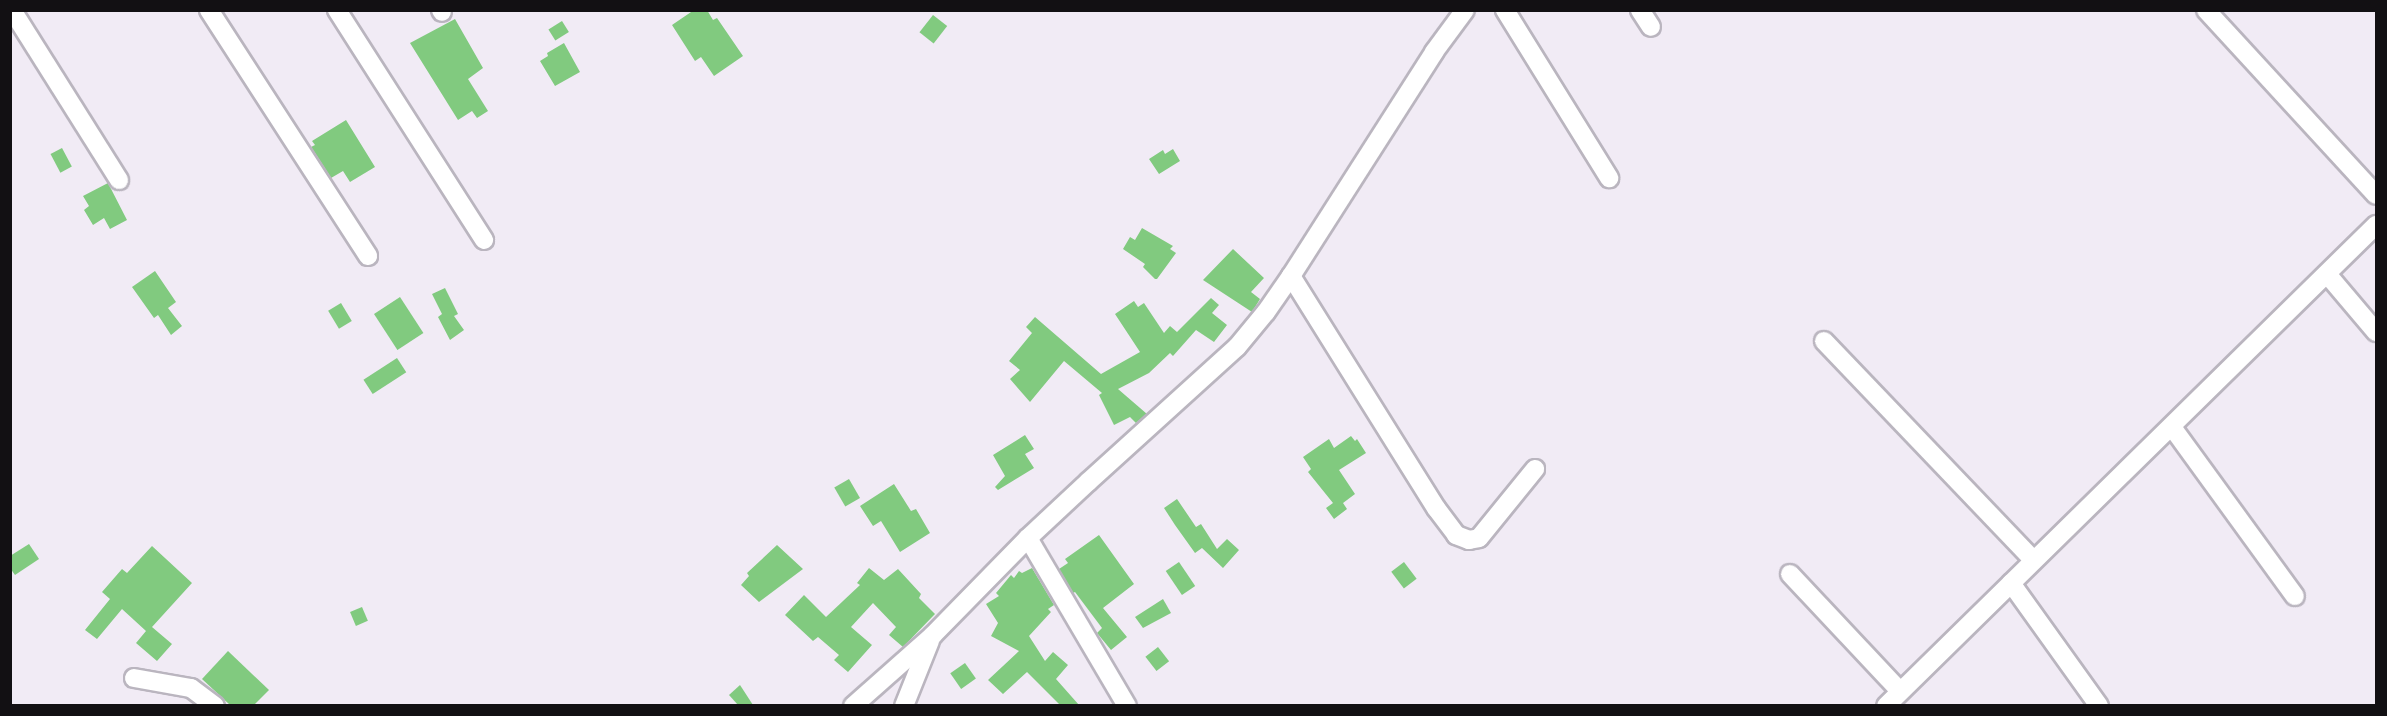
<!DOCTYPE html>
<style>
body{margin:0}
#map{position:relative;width:2387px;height:716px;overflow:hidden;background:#f1ebf5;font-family:"Public Sans",sans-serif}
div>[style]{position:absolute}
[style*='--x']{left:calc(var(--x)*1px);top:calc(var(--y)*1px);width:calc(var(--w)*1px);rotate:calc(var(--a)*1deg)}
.building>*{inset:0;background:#81ca7f;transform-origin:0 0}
.roads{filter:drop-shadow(2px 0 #bab5bf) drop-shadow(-2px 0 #bab5bf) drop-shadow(0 2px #bab5bf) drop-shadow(0 -2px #bab5bf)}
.street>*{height:18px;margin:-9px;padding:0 9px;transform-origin:9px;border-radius:9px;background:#fff}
span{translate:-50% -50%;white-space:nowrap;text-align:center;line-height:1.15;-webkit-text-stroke:5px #fff;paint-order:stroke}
.frame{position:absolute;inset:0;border:12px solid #121013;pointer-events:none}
</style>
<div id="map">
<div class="building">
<i style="clip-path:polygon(694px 10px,707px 10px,713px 20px,717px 18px,743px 56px,714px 76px,701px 57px,695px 61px,672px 25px)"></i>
<i style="left:933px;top:15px;width:18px;height:22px;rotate:38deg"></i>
<i style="clip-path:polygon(455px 19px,483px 68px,468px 79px,488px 111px,477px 118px,472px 111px,458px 120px,410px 43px)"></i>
<i style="left:562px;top:21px;width:13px;height:16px;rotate:58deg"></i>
<i style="clip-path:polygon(564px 43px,580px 72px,555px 86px,540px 61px,548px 56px,547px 53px)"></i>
<i style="clip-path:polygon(346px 120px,375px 167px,350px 182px,343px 171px,331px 178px,311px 147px,315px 145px,312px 141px)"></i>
<i style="left:62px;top:148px;width:21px;height:13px;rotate:62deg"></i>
<i style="clip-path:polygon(1173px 149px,1180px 161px,1159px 174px,1149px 159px,1163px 150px,1165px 154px)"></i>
<i style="clip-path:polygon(108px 183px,127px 220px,110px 229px,104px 218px,93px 225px,84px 210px,89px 206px,83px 196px)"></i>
<i style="clip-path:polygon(1142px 228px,1173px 246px,1170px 249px,1176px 253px,1157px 279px,1155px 279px,1143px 267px,1145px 264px,1123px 249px,1130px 237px,1135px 240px)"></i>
<i style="clip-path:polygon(1233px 249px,1264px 278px,1251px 292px,1260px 299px,1252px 312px,1203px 280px)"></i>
<i style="clip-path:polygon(155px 271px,176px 302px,168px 308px,182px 326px,171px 335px,158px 315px,154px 318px,132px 287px)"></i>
<i style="clip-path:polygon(445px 288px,458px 314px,454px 316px,464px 330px,450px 340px,438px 317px,442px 314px,432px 294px)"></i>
<i style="left:400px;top:297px;width:43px;height:31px;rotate:57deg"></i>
<i style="clip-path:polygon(1211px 298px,1219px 305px,1212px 313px,1227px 325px,1214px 342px,1196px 330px,1173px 356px,1170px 353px,1149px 373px,1118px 389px,1147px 414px,1136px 423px,1130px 417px,1114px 425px,1099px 395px,1102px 393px,1064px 361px,1030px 402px,1010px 379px,1020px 370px,1009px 361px,1032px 333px,1026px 327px,1035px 317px,1101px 374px,1140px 352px,1115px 314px,1134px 301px,1138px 307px,1144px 303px,1164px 333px,1170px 326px,1177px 332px)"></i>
<i style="left:341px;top:303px;width:21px;height:15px;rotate:59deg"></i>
<i style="left:397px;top:358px;width:17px;height:40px;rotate:57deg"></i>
<i style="clip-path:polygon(1025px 435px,1034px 449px,1025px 454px,1034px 468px,998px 490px,995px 487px,1005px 476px,993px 455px)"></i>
<i style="clip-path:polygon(1351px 436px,1355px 441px,1357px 439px,1366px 453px,1339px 470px,1355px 494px,1343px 503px,1347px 509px,1334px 519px,1326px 508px,1333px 503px,1308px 472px,1311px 469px,1303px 457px,1329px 439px,1334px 448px)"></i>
<i style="left:849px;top:479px;width:22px;height:17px;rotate:60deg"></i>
<i style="clip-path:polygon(894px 484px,911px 511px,916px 509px,930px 533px,900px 552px,881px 521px,873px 526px,860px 506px)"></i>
<i style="clip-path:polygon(1177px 499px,1196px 527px,1201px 524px,1217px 549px,1227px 539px,1239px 550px,1223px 568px,1202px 548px,1195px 553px,1175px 525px,1164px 508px)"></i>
<i style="clip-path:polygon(1099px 535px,1134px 584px,1103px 608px,1127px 637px,1111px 650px,1097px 633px,1102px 628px,1075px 592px,1073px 593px,1059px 569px,1068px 563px,1065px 559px)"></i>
<i style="clip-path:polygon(29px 544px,39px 559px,15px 575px,10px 568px,10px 556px)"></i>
<i style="clip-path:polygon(777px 545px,803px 569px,759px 602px,741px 585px,749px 576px,747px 573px)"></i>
<i style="clip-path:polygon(152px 546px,192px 583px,152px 627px,172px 644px,157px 661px,136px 643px,146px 631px,122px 609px,97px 639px,85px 630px,110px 599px,102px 592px,122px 569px,127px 573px)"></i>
<i style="left:1179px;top:562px;width:29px;height:16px;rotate:56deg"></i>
<i style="left:1404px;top:562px;width:21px;height:16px;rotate:53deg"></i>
<i style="clip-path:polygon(869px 568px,884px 580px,898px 569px,921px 594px,919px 598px,935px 614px,903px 647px,889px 635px,896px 627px,873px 603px,851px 627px,872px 645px,848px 672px,834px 660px,839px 655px,818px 637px,813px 641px,785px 615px,804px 595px,826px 617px,860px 585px,857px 583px)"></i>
<i style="clip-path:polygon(1032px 568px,1054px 605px,1048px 609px,1051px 612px,1029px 636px,1045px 661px,1053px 652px,1068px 665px,1056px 679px,1079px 705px,1060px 705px,1027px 672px,1003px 694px,988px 680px,1019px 651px,991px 636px,998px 623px,986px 604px,999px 596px,996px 593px,1011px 575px,1014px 578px,1019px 571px,1022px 573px)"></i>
<i style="clip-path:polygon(1163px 599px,1171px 613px,1143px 628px,1135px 617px)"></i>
<i style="left:362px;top:607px;width:15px;height:13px;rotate:67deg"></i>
<i style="left:1158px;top:647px;width:18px;height:16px;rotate:52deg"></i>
<i style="clip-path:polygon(228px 651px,269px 690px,254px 705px,230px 705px,202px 679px)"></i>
<i style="left:965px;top:663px;width:19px;height:18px;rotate:55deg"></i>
<i style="clip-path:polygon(740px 685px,753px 705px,738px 705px,729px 695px)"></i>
</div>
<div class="roads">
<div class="street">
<i style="--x:12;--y:10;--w:201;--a:57.8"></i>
<i style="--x:209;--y:10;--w:293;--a:57.1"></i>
<i style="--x:337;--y:10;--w:273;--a:57.4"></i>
<i style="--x:441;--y:10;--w:2;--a:63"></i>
<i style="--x:1505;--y:10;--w:198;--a:58.2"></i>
<i style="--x:1640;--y:10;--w:20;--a:57"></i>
<i style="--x:2206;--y:10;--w:251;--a:47.4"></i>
<i style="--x:2327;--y:274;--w:76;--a:49.8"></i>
<i style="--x:1291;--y:276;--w:274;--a:58"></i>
<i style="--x:1436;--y:508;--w:34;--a:53"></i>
<i style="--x:1456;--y:535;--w:14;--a:21"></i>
<i style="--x:1469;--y:540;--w:10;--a:-11"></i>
<i style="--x:1479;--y:538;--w:89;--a:-50.9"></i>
<i style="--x:1824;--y:341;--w:303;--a:46.3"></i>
<i style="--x:2172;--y:427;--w:209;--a:54"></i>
<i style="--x:1028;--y:538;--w:195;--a:59.5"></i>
<i style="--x:1790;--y:574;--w:161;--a:46.8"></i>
<i style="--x:2011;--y:583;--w:151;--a:54.4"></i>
<i style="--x:134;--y:678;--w:58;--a:10"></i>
<i style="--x:191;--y:688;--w:30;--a:37"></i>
<i style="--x:853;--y:706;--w:106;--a:-41.5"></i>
<i style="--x:932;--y:636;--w:137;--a:-45.6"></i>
<i style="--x:1028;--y:538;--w:82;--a:-43"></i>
<i style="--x:1088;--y:482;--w:201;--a:-42.2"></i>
<i style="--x:1237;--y:347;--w:45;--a:-50.4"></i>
<i style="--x:1266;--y:312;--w:44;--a:-55.2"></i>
<i style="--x:1291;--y:276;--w:266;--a:-57.4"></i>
<i style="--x:1434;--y:52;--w:52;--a:-53.6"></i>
<i style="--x:904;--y:706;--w:70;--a:-68.2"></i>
<i style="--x:1886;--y:706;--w:687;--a:-44.47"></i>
</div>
</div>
<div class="frame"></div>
</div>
